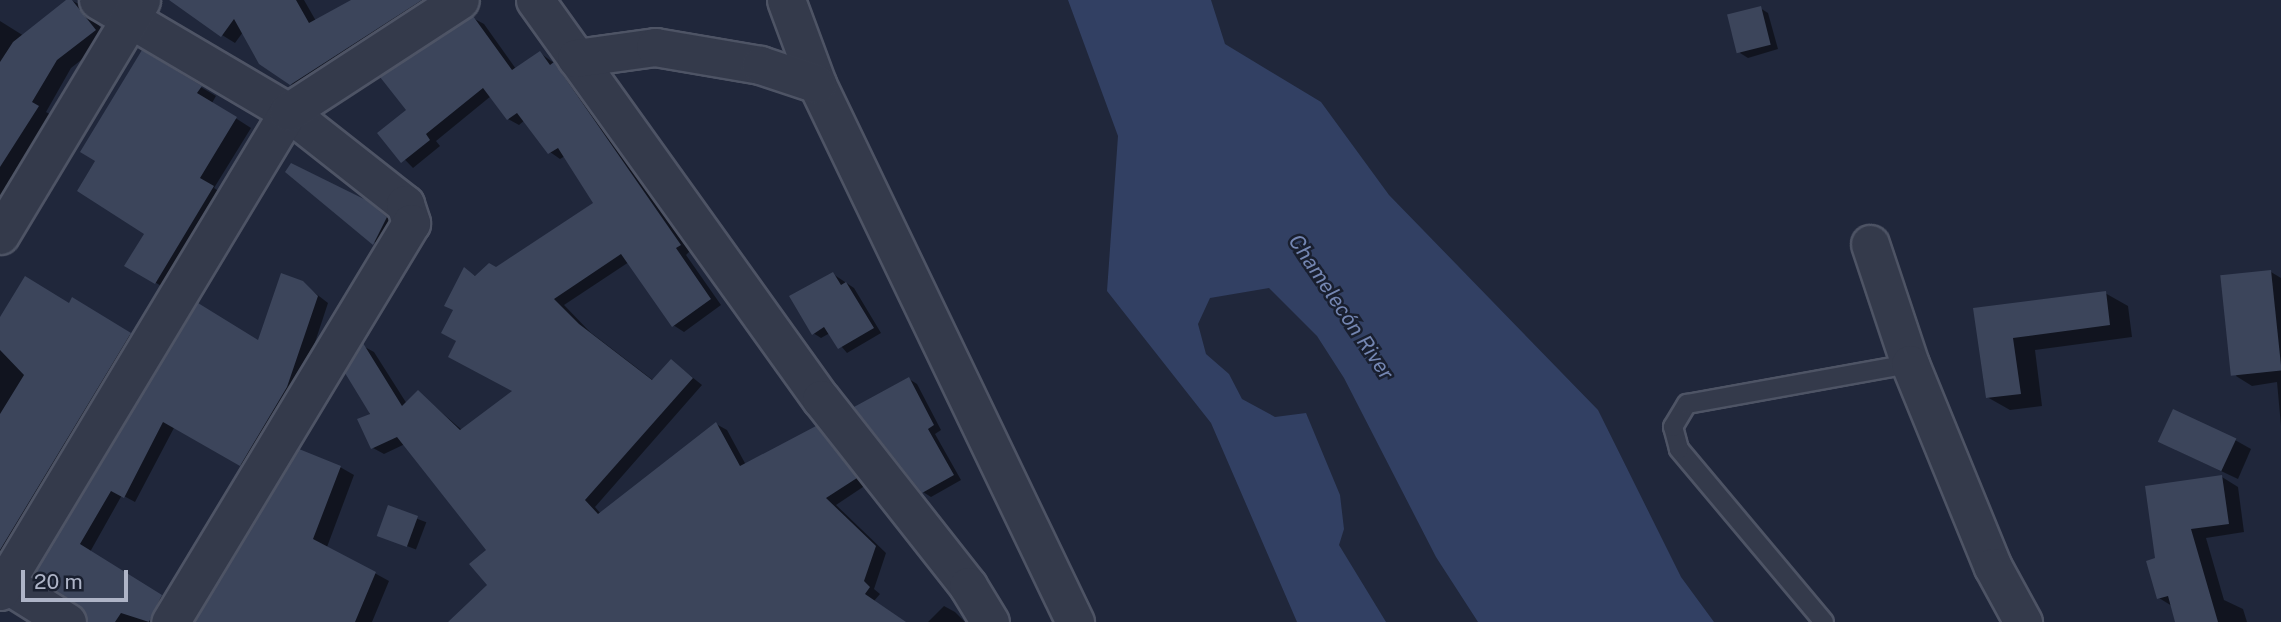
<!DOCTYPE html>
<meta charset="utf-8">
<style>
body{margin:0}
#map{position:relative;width:2281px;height:622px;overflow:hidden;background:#20273b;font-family:"Public Sans",sans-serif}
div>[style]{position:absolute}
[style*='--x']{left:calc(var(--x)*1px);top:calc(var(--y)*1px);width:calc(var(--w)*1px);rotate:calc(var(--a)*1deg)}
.water>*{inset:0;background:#324063}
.shadow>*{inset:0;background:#0007;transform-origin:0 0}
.building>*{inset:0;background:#3c455b;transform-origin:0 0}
.roads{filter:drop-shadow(2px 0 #4e5465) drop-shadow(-2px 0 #4e5465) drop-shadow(0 2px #4e5465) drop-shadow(0 -2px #4e5465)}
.lane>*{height:18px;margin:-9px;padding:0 9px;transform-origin:9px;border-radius:9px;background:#343a4b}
.street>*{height:37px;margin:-18.5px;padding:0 18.5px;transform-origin:18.5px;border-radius:18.5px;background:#343a4b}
span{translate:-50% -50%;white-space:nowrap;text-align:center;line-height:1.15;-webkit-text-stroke:5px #191f2f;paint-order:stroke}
.water-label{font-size:21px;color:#7486b2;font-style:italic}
.scale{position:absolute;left:21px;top:570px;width:107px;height:32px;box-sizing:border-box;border:4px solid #aeb4c7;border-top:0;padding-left:9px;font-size:21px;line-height:24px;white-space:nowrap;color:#aeb4c7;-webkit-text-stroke:5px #191f2f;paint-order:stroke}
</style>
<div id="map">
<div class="water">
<i style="clip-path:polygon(1068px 0,1211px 0,1225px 44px,1321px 102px,1389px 195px,1598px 410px,1681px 577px,1714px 622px,1478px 622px,1436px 557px,1344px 378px,1317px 336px,1269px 288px,1210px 298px,1198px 324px,1206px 354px,1229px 374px,1242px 399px,1275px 417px,1306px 413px,1340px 495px,1344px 529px,1339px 545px,1386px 622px,1297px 622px,1211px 423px,1107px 291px,1118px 136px)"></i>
</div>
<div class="shadow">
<i style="clip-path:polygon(71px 0,84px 7px,109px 38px,71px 68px,46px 112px,53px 116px,0 198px,0 21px,24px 36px)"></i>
<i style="clip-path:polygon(205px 0,304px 0,316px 21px,355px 0,446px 0,305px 92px,291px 84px,243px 32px,235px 43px,222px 35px)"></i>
<i style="clip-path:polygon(1760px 8px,1768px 13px,1778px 49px,1748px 58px,1740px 53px)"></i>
<i style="clip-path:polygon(473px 18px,484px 24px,516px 69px,540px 53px,565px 71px,690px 251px,686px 255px,721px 305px,684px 332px,673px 325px,629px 262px,564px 305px,590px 332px,654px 381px,672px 361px,702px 385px,595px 507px,601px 514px,716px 424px,727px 430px,746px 465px,816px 428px,827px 435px,866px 485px,836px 505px,886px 553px,874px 589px,880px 594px,874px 601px,905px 622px,476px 622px,489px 585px,488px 550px,405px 444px,384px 454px,373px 448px,363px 346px,374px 352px,407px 404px,418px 392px,463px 431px,515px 391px,458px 341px,455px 310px,465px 270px,477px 277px,496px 269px,596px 204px,565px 156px,560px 159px,550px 152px,525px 120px,519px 125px,508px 119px,491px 96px,436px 141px,440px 146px,413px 168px,380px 134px,408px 110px)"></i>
<i style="clip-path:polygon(143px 53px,216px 96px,212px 103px,251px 128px,214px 188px,228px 197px,171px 292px,127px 265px,146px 234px,98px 160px)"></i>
<i style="clip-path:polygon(287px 172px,366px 202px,400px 226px,387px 252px)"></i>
<i style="clip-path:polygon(2271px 272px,2281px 278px,2281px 426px,2277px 382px,2252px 386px,2236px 376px)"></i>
<i style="clip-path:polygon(833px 274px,854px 288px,881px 333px,847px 353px,830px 333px,821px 338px,813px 333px)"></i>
<i style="clip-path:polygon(302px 283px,328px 303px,298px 394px,251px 471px,175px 426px,135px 502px,122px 495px,90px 552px,171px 603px,162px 622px,108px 622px,36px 576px,198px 305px,259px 342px)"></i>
<i style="clip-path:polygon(2105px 293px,2128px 306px,2132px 337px,2035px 350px,2042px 406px,2010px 410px,1987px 397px,1975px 310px)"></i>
<i style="clip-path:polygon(73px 299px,144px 343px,0 575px,0 321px,69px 305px)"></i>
<i style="clip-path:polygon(909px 379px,917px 384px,941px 430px,935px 434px,961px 480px,931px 497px,923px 492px)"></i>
<i style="clip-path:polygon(2235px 440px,2251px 449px,2238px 479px,2176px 450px)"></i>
<i style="clip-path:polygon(340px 467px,354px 475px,327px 547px,389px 581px,372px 622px,197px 622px)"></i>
<i style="clip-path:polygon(2222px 477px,2238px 487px,2244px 532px,2206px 538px,2224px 600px,2243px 609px,2247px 622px,2177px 622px,2172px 606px,2159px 598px,2157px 559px)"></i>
<i style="left:389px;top:508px;width:40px;height:29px;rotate:21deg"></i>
<i style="clip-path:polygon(944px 606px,955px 612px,965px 622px,928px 622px)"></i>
</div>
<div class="building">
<i style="clip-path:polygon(66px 0,72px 0,96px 30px,57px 60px,32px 102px,39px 106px,0 167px,0 62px,13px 42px)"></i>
<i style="clip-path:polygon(169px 0,296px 0,309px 23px,351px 0,422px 0,290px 85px,259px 64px,234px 19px,221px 37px)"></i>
<i style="left:1761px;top:6px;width:40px;height:35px;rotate:76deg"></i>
<i style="clip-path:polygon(473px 16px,512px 70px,540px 51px,550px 65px,554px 62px,681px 245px,676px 248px,711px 299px,672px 327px,621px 254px,554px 299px,579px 324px,652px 380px,671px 359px,693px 378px,585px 500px,598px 514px,716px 422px,740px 466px,816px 426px,857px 478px,826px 498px,876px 546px,864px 581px,870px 587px,865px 594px,906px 622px,448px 622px,487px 585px,469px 564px,486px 550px,397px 437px,371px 449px,357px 419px,370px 414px,345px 373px,363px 343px,402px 406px,418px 390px,460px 430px,512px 391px,448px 357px,456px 341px,441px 333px,453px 310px,444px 306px,464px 267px,475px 276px,489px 263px,496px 267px,593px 203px,558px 148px,548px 154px,517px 113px,507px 120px,483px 88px,426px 134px,430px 140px,401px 163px,377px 133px,406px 110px,380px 77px)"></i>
<i style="clip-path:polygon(142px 50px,202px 86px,197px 93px,237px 117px,200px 178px,214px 186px,155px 284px,124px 266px,144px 234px,77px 191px,95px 161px,80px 152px)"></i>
<i style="clip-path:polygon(291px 163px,366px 200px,387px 217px,373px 245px,285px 172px)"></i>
<i style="left:2271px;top:270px;width:101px;height:51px;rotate:84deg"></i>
<i style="clip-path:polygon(833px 272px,841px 285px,846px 282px,874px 328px,838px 349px,824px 327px,812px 335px,789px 296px)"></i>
<i style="clip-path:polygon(281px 273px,303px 281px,318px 296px,287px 387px,240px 466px,163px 422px,124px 498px,111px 491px,80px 544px,162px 595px,149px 622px,121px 613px,115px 622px,88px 622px,79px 605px,33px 576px,198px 303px,258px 340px)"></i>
<i style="clip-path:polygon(25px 276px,69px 303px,72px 297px,131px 333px,0 550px,0 414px,24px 375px,0 350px,0 317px)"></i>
<i style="clip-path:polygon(2106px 291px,2110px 325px,2013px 338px,2021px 394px,1986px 398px,1973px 308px)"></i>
<i style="clip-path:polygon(909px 377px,934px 425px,928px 429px,954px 475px,922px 493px,854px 407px)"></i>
<i style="left:2173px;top:409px;width:70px;height:36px;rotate:25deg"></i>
<i style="clip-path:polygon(299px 449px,341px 466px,313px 539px,376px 572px,355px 622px,195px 622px)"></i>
<i style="clip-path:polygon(2222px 475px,2229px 524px,2191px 529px,2218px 622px,2175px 622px,2168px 596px,2157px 599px,2146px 561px,2155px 558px,2145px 486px)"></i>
<i style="left:388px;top:505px;width:32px;height:33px;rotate:20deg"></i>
</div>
<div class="roads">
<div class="lane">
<i style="--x:1824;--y:622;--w:226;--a:-130"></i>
<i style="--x:1679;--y:449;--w:23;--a:-105"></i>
<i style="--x:1673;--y:427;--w:27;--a:-59"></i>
<i style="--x:1687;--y:404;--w:227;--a:-10.2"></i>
</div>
<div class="street">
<i style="--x:98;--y:0;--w:221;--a:30.5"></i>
<i style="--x:288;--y:112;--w:149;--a:38.2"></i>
<i style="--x:405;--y:204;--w:20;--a:72"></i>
<i style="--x:411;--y:223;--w:466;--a:121.1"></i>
<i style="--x:535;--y:0;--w:491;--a:54.4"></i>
<i style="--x:821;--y:399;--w:238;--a:51.8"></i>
<i style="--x:968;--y:586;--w:42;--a:58.6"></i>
<i style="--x:786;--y:0;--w:90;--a:69.7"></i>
<i style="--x:817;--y:84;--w:597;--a:64.38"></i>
<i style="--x:576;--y:58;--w:80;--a:-7.9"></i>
<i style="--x:655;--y:47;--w:107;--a:9.7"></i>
<i style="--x:760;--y:65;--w:60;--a:18.4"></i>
<i style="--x:0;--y:235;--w:274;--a:-59"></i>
<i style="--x:1870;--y:244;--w:126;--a:71.6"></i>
<i style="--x:1910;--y:364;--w:219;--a:67.8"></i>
<i style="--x:1993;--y:567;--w:63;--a:61.4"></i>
<i style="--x:0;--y:580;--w:79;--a:32.1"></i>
<i style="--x:0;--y:591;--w:559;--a:-58.98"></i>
<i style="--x:288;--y:112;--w:205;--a:-33.1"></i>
</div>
</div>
<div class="water-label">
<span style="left:1341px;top:307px;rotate:56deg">Chamelecón River</span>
</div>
<div class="scale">20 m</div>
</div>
